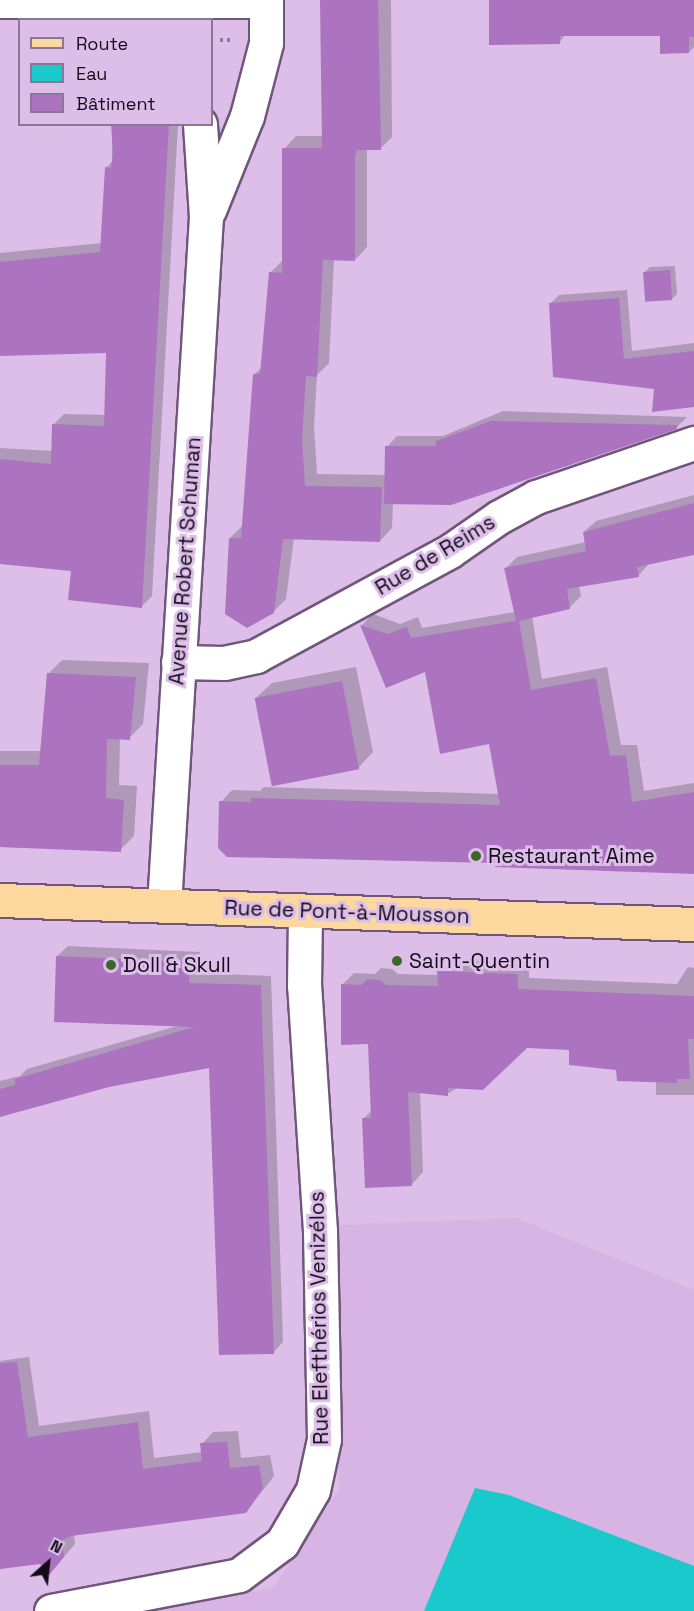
<!DOCTYPE html>
<meta charset="utf-8">
<style>
body{margin:0}
#map{position:relative;width:694px;height:1611px;overflow:hidden;background:#dcbee8;font-family:"Space Grotesk",sans-serif}
div>[style]{position:absolute}
[style*='--x']{left:calc(var(--x)*1px);top:calc(var(--y)*1px);width:calc(var(--w)*1px);rotate:calc(var(--a)*1deg)}
.built>*{inset:0;background:#d8b4e5}
.water>*{inset:0;background:#19c9cc}
.shadow>*{inset:0;background:#0003}
.building>*{inset:0;background:#ac74c0;transform-origin:0 0}
.path>*{height:4px;margin-top:-2px;transform-origin:0;background:repeating-linear-gradient(90deg,#917a9a 0 3px,transparent 0 7.5px)}
.roads{filter:drop-shadow(2px 0 #71567c) drop-shadow(-2px 0 #71567c) drop-shadow(0 2px #71567c) drop-shadow(0 -2px #71567c)}
.street>*{height:33px;margin:-16.5px;padding:0 16.5px;transform-origin:16.5px;border-radius:16.5px;background:#fff}
.primary>*{height:33px;margin:-16.5px;padding:0 16.5px;transform-origin:16.5px;border-radius:16.5px;background:#fdd89e}
.dots>*{width:16px;height:16px;translate:-50% -50%;box-sizing:border-box;border:3px solid #dcbee8;border-radius:50%}
span{translate:-50% -50%;white-space:nowrap;text-align:center;line-height:1.15;-webkit-text-stroke:6px #dcbee8;paint-order:stroke}
.street-label{font-size:21px;color:#140a18}
.poi-label{font-size:21px;color:#140a18}
.left{translate:0 -50%;text-align:left}
.legend{position:absolute;left:18px;top:18px;width:195px;height:108px;box-sizing:border-box;background:#dcbee8;border:2px solid #8c7695;margin:0;padding:8px 10px;list-style:none;font-size:18px;color:#140a18}
.legend li{display:flex;align-items:center;gap:12px;height:30px}
.legend b{width:30px;border:2px solid #8c7695}
.north{position:absolute;left:18px;top:1533px;width:60px;height:60px;-webkit-text-stroke:4px #dcbee8;paint-order:stroke;rotate:27deg;font-size:16px;font-weight:700;line-height:24px;text-align:center;color:#140a18}
.north::after{content:'';display:block;margin:auto;width:21px;height:27px;background:#140a18;clip-path:polygon(50% 0,100% 100%,50% 72%,0 100%)}
</style>
<div id="map">
<div class="built">
<i style="clip-path:polygon(516px 1218px,694px 1290px,694px 1611px,138px 1611px,273px 1588px,339px 1490px,337px 1225px)"></i>
</div>
<div class="water">
<i style="clip-path:polygon(475px 1488px,509px 1495px,694px 1566px,694px 1611px,424px 1611px)"></i>
</div>
<div class="shadow">
<i style="clip-path:polygon(321px 0,391px 0,392px 137px,380px 149px,367px 149px,367px 247px,355px 260px,334px 259px,329px 363px,317px 375px,314px 426px,317px 474px,386px 475px,387px 447px,397px 436px,443px 436px,503px 411px,687px 417px,676px 428px,393px 502px,392px 528px,380px 541px,294px 538px,286px 599px,273px 612px,230px 538px,243px 525px,254px 375px,262px 367px,270px 273px,283px 260px,284px 149px,296px 136px,324px 136px)"></i>
<i style="clip-path:polygon(490px 0,694px 0,694px 47px,689px 52px,661px 35px,565px 35px,559px 43px)"></i>
<i style="clip-path:polygon(112px 124px,178px 124px,152px 596px,142px 606px,72px 570px,0 562px,0 448px,53px 451px,53px 425px,64px 414px,106px 415px,108px 351px,0 355px,0 253px,102px 243px,106px 168px,112px 162px)"></i>
<i style="clip-path:polygon(675px 266px,677px 294px,672px 299px,644px 273px,650px 267px)"></i>
<i style="clip-path:polygon(627px 290px,632px 351px,694px 343px,694px 405px,655px 388px,550px 304px,559px 295px)"></i>
<i style="clip-path:polygon(694px 495px,694px 554px,649px 564px,638px 576px,579px 586px,581px 596px,570px 607px,532px 616px,542px 679px,607px 667px,621px 745px,637px 745px,644px 791px,694px 783px,694px 873px,496px 862px,221px 802px,232px 790px,260px 791px,264px 787px,499px 794px,490px 742px,426px 670px,387px 686px,362px 625px,373px 614px,400px 624px,418px 617px,422px 628px,515px 612px,506px 568px,517px 557px,586px 542px,584px 532px,596px 521px)"></i>
<i style="clip-path:polygon(62px 660px,149px 663px,143px 724px,129px 738px,120px 738px,119px 785px,137px 786px,134px 836px,120px 850px,0 847px,0 751px,42px 751px,48px 674px)"></i>
<i style="clip-path:polygon(356px 667px,373px 752px,358px 768px,256px 698px,272px 683px)"></i>
<i style="clip-path:polygon(68px 946px,200px 952px,199px 973px,271px 976px,283px 1342px,273px 1353px,210px 1066px,108px 1086px,0 1113px,0 1081px,20px 1076px,27px 1069px,177px 1026px,57px 956px)"></i>
<i style="clip-path:polygon(451px 960px,529px 962px,529px 978px,677px 984px,688px 967px,694px 968px,694px 1095px,656px 1095px,656px 1081px,571px 1048px,526px 1047px,447px 1094px,420px 1091px,423px 1172px,412px 1184px,363px 1119px,372px 1110px,369px 1043px,343px 984px,354px 973px,375px 974px,381px 968px,392px 969px,398px 974px,439px 975px)"></i>
<i style="clip-path:polygon(29px 1357px,39px 1426px,149px 1411px,154px 1458px,202px 1452px,202px 1444px,213px 1432px,238px 1431px,241px 1458px,270px 1455px,274px 1476px,246px 1512px,74px 1534px,75px 1544px,50px 1573px,41px 1562px,0 1569px,0 1361px)"></i>
</div>
<div class="building">
<i style="clip-path:polygon(320px 0,378px 0,381px 150px,357px 150px,355px 156px,355px 261px,323px 260px,317px 377px,306px 376px,302px 439px,305px 486px,382px 487px,380px 542px,283px 539px,274px 613px,247px 628px,225px 614px,229px 538px,241px 538px,253px 374px,260px 374px,269px 272px,282px 273px,282px 148px,322px 148px)"></i>
<i style="clip-path:polygon(489px 0,694px 0,694px 37px,689px 37px,689px 53px,660px 54px,660px 36px,560px 36px,560px 44px,489px 45px)"></i>
<i style="clip-path:polygon(111px 124px,169px 124px,142px 608px,68px 600px,71px 571px,0 564px,0 459px,51px 464px,52px 424px,104px 426px,106px 353px,0 356px,0 262px,100px 252px,105px 167px,111px 168px,113px 152px)"></i>
<i style="left:670px;top:270px;width:30px;height:27px;rotate:86deg"></i>
<i style="clip-path:polygon(619px 298px,624px 359px,694px 351px,694px 407px,652px 412px,654px 389px,553px 377px,549px 303px)"></i>
<i style="clip-path:polygon(491px 421px,677px 425px,677px 429px,451px 505px,384px 504px,385px 446px,436px 446px,436px 441px)"></i>
<i style="clip-path:polygon(694px 503px,694px 555px,637px 567px,639px 577px,567px 589px,570px 609px,519px 621px,531px 690px,596px 678px,610px 756px,626px 755px,632px 802px,694px 792px,694px 874px,495px 867px,495px 863px,227px 857px,218px 848px,219px 801px,251px 802px,251px 798px,500px 805px,489px 744px,440px 754px,425px 672px,386px 688px,360px 625px,388px 634px,407px 627px,411px 638px,516px 621px,504px 568px,586px 551px,583px 532px)"></i>
<i style="clip-path:polygon(47px 673px,136px 677px,130px 740px,107px 739px,106px 798px,124px 800px,121px 852px,0 847px,0 765px,39px 765px)"></i>
<i style="left:342px;top:681px;width:90px;height:89px;rotate:79deg"></i>
<i style="clip-path:polygon(56px 956px,190px 962px,189px 983px,261px 985px,274px 1354px,219px 1355px,209px 1068px,109px 1087px,0 1117px,0 1089px,15px 1085px,15px 1079px,194px 1027px,54px 1022px)"></i>
<i style="clip-path:polygon(437px 971px,518px 974px,518px 989px,694px 996px,694px 1039px,688px 1039px,690px 1079px,677px 1079px,677px 1083px,617px 1081px,616px 1070px,569px 1065px,569px 1050px,527px 1048px,483px 1090px,448px 1088px,448px 1096px,408px 1092px,412px 1186px,365px 1188px,362px 1118px,371px 1118px,368px 1044px,341px 1045px,341px 984px,361px 985px,368px 979px,380px 980px,386px 985px,438px 986px)"></i>
<i style="clip-path:polygon(17px 1362px,28px 1437px,138px 1422px,143px 1469px,202px 1461px,200px 1443px,227px 1442px,230px 1468px,259px 1465px,263px 1488px,246px 1513px,71px 1536px,62px 1540px,64px 1557px,49px 1575px,40px 1564px,0 1569px,0 1363px)"></i>
</div>
<div class="path">
<i style="--x:220;--y:40;--w:11;--a:0"></i>
</div>
<div class="roads">
<div class="street">
<i style="--x:0;--y:1;--w:266;--a:0"></i>
<i style="--x:209;--y:210;--w:101;--a:-68"></i>
<i style="--x:247;--y:116;--w:75;--a:-75.4"></i>
<i style="--x:266;--y:43;--w:43;--a:-90"></i>
<i style="--x:178;--y:662;--w:46;--a:1.2"></i>
<i style="--x:224;--y:663;--w:33;--a:-12"></i>
<i style="--x:256;--y:656;--w:221;--a:-28.4"></i>
<i style="--x:450;--y:551;--w:60;--a:-34.8"></i>
<i style="--x:499;--y:517;--w:42;--a:-28.4"></i>
<i style="--x:536;--y:497;--w:167;--a:-18.9"></i>
<i style="--x:164;--y:905;--w:689;--a:-86.51"></i>
<i style="--x:206;--y:217;--w:93;--a:-93.7"></i>
<i style="--x:51;--y:1611;--w:191;--a:-10.8"></i>
<i style="--x:239;--y:1575;--w:54;--a:-36.7"></i>
<i style="--x:282;--y:1543;--w:61;--a:-59.7"></i>
<i style="--x:313;--y:1490;--w:52;--a:-77.8"></i>
<i style="--x:324;--y:1439;--w:208;--a:-91.1"></i>
<i style="--x:320;--y:1231;--w:246;--a:-93.7"></i>
<i style="--x:304;--y:986;--w:75;--a:-89.2"></i>
</div>
<div class="primary">
<i style="--x:0;--y:900;--w:694;--a:1.98"></i>
</div>
</div>
<div class="dots">
<i style="left:476px;top:856px;background:#3b6826"></i>
<i style="left:397px;top:961px;background:#3b6826"></i>
<i style="left:111px;top:965px;background:#3b6826"></i>
</div>
<div class="street-label">
<span style="left:435px;top:555px;rotate:-31deg">Rue de Reims</span>
<span style="left:185px;top:561px;rotate:-86deg">Avenue Robert Schuman</span>
<span style="left:347px;top:912px;rotate:2deg">Rue de Pont-à-Mousson</span>
<span style="left:319px;top:1318px;rotate:-91deg">Rue Elefthérios Venizélos</span>
</div>
<div class="poi-label">
<span class="left" style="left:488px;top:856px">Restaurant Aime</span>
<span class="left" style="left:409px;top:961px">Saint-Quentin</span>
<span class="left" style="left:123px;top:965px">Doll &amp; Skull</span>
</div>
<ul class="legend">
<li><b style="height:8px;background:#fdd89e"></b>Route</li>
<li><b style="height:16px;background:#19c9cc"></b>Eau</li>
<li><b style="height:16px;background:#ac74c0"></b>Bâtiment</li>
</ul>
<div class="north">N</div>
</div>
